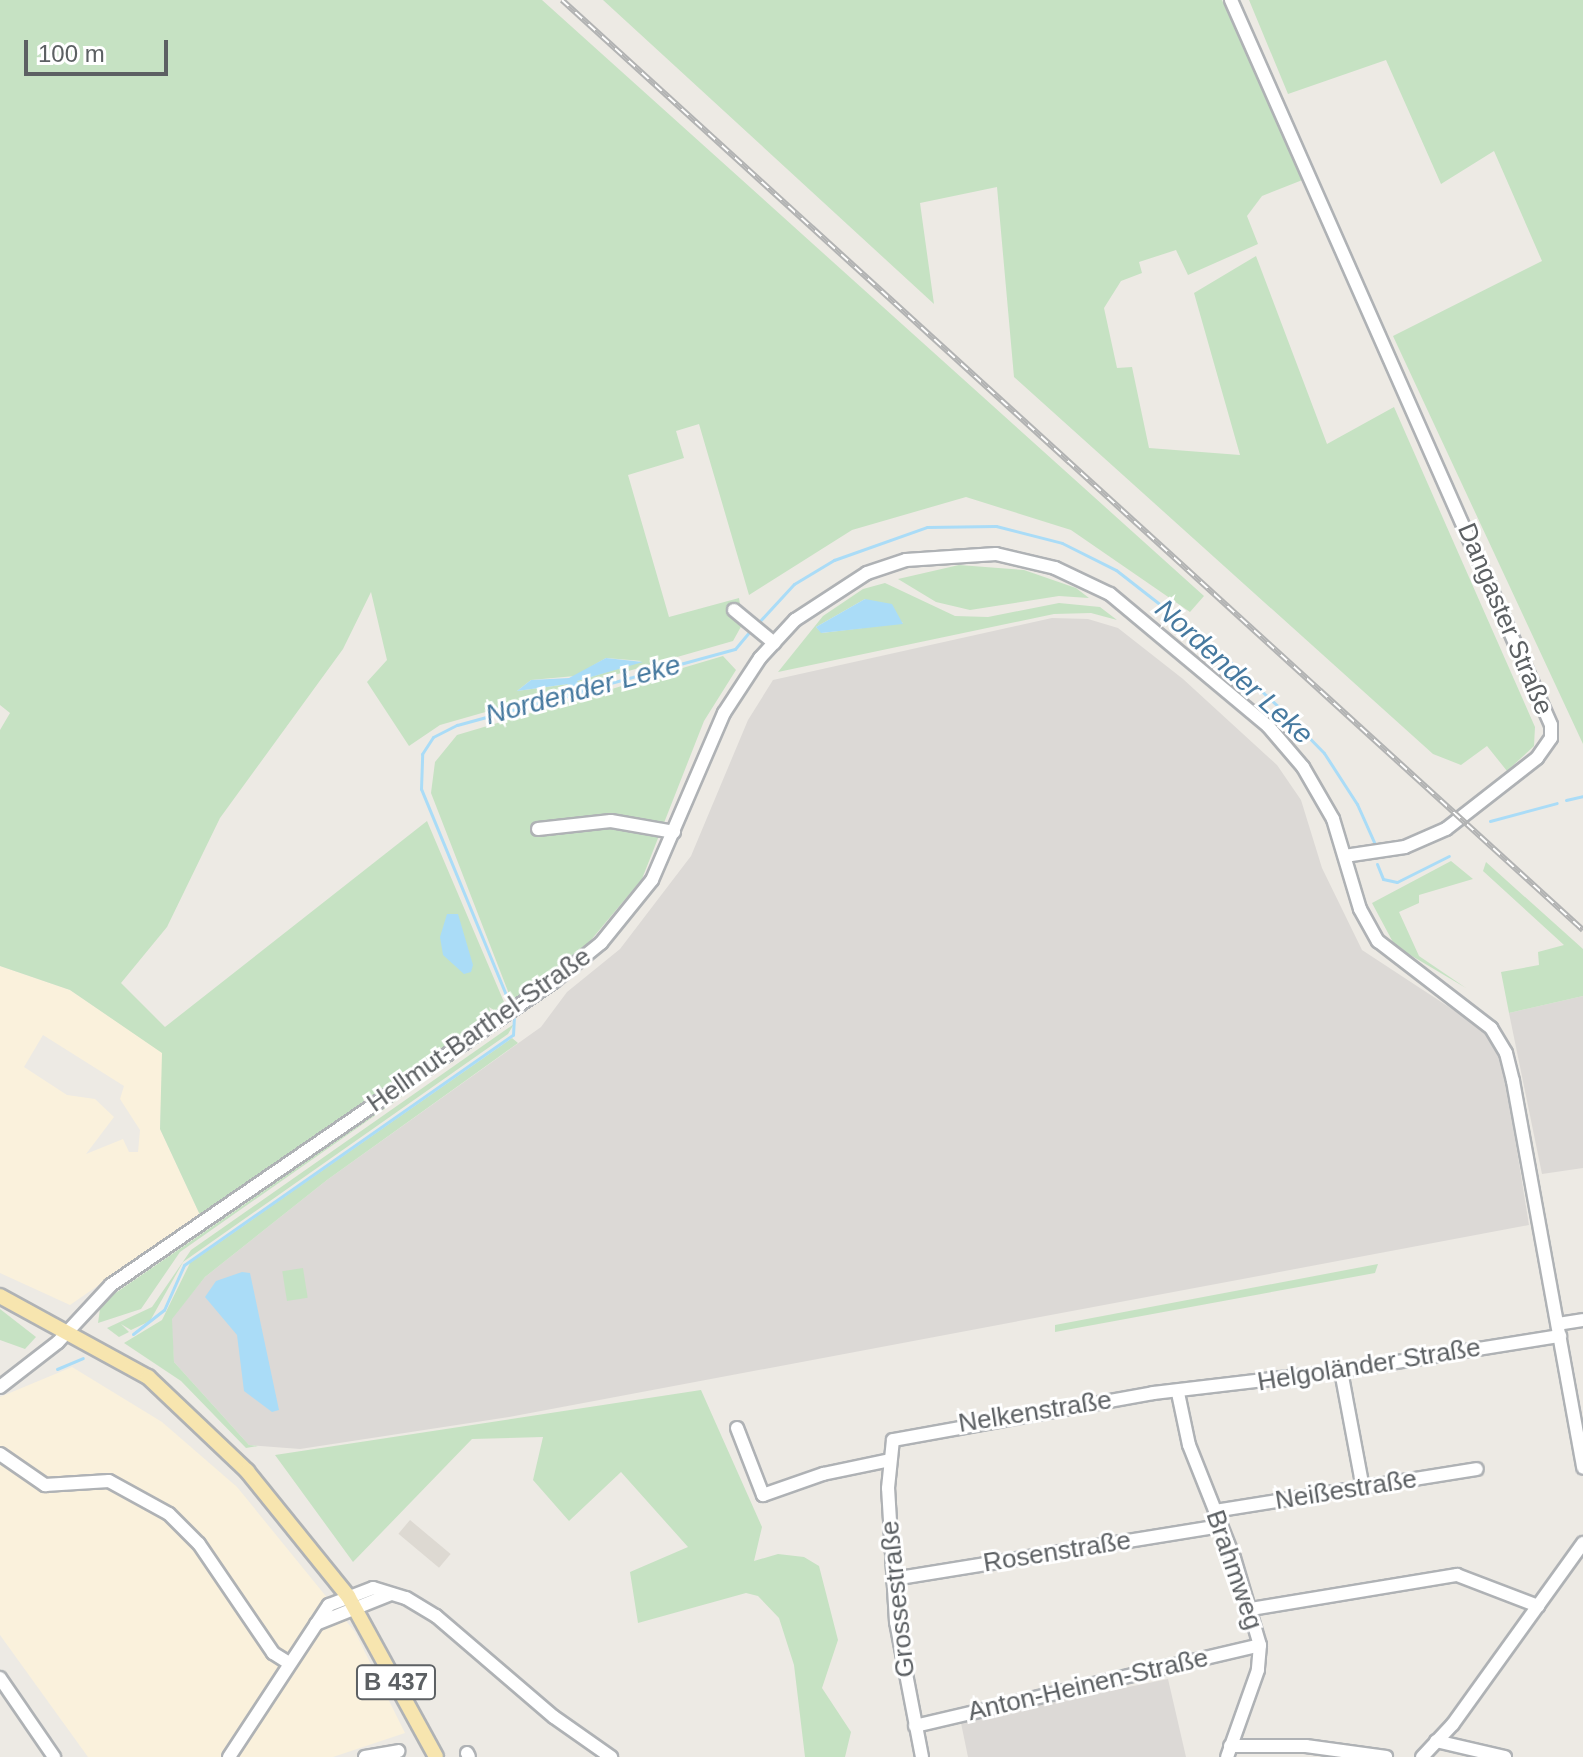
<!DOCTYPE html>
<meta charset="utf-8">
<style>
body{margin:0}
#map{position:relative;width:1583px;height:1757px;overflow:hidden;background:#edeae4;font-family:Helvetica,sans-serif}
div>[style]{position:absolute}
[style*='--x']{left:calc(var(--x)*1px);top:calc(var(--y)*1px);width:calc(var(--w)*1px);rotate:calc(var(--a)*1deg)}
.commercial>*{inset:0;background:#faf1dc}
.industrial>*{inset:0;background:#dcd9d6}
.education>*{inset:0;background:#ddd9d2;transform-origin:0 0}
.green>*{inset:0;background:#c6e2c3;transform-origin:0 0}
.water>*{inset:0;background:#aadcf7}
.stream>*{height:3px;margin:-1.5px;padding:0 1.5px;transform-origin:1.5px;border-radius:1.5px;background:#aadcf7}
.roads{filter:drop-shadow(2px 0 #afb2b5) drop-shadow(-2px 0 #afb2b5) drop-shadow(0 2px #afb2b5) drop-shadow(0 -2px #afb2b5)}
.minor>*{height:12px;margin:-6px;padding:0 6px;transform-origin:6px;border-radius:6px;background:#fff}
.major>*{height:14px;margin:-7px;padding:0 7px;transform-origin:7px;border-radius:7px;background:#f7e5af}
.rail>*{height:6px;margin-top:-3px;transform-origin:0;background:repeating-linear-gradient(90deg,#fff 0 9px,#b2b3b3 0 18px);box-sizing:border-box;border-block:2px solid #b2b3b3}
span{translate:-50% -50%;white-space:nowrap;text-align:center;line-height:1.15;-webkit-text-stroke:6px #fff;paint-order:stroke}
.shield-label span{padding:2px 6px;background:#fff;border:2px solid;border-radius:6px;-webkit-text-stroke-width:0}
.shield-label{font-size:24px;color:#5c6063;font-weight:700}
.street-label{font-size:26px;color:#5c6063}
.water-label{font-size:28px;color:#46799f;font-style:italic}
.scale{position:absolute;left:24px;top:40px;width:144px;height:36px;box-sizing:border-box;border:4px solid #5c6063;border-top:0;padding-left:10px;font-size:24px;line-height:28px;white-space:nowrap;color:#5c6063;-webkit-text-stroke:6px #fff;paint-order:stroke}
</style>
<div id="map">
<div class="commercial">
<i style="clip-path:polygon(evenodd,0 966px,70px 990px,163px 1053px,160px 1129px,200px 1215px,70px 1305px,0 1273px,0 966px,43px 1035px,124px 1086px,120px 1099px,140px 1130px,138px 1152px,129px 1152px,123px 1139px,86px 1154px,114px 1117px,95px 1099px,67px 1095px,24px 1067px,43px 1035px)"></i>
<i style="clip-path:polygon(72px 1367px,162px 1422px,237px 1487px,355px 1632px,405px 1733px,333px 1757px,88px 1757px,0 1635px,0 1397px)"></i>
</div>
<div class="industrial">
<i style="clip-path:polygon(1052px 618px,1088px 619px,1118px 628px,1183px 679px,1277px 765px,1301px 800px,1322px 868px,1362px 950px,1484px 1030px,1503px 1064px,1529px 1225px,509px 1417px,300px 1449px,249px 1445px,174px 1362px,171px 1319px,205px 1277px,327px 1180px,541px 1027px,567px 992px,620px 949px,691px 856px,748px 720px,773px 680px)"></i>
<i style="clip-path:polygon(1583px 996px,1583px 1168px,1542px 1174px,1509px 1013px)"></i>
<i style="clip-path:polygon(1168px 1679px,1186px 1757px,968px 1757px,961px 1723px,966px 1720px)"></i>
</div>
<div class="education">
<i style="left:410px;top:1520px;width:53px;height:18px;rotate:40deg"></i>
</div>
<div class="green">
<i style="clip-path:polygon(evenodd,0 0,542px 0,1204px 596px,1190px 612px,1071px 530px,966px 497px,852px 530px,749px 595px,699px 424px,676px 431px,684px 458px,628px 475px,669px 617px,739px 598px,743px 623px,733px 641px,440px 725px,409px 746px,367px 682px,387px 660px,371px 592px,343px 649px,220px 818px,167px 927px,121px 983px,165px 1027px,427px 821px,504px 1002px,497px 1012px,489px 1007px,492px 1017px,373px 1098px,362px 1095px,365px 1104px,200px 1215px,160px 1129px,162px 1053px,70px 990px,0 966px,0 730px,10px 713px,0 705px,0 0,606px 658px,642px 661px,568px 684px,517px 691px,531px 680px,575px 676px,606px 658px)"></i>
<i style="clip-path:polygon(603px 0,1222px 0,1305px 179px,1262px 196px,1247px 216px,1258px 244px,1188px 275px,1176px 250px,1139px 262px,1142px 273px,1121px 281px,1104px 308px,1117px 368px,1132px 367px,1149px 448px,1240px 455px,1194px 293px,1256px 256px,1327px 444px,1394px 407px,1535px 727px,1534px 746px,1507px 771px,1487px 746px,1461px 765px,1433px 754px,1014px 377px,997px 187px,920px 203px,934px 304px)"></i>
<i style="clip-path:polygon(1249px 0,1583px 0,1583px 744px,1393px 336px,1542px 261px,1494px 151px,1441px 184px,1386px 60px,1288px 94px)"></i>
<i style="clip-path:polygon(959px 565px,1024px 570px,1076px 588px,1089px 598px,1059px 596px,970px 610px,936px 602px,898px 579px)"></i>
<i style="clip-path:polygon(evenodd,885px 583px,955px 616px,988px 617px,1059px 603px,1100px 607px,1117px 620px,1091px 613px,1054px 614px,778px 672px,823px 616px,863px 589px,885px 583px,865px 599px,903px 623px,822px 633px,816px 627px,865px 599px)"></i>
<i style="clip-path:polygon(723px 656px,736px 670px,704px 721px,642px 879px,581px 952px,533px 987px,520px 988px,521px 995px,511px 999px,431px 793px,435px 762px,457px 735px)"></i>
<i style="clip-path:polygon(1451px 861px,1473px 879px,1419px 895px,1419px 903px,1399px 912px,1419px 956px,1466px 988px,1395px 946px,1372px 903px)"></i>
<i style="clip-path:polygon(1486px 862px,1583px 949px,1583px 996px,1509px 1013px,1501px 972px,1539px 965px,1538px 952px,1564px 945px,1483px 871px)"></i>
<i style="clip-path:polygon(514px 1024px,508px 1034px,183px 1262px,150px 1321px,131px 1330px,121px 1324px,129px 1332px,119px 1337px,107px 1328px,152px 1307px,191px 1250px)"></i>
<i style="clip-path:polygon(503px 1026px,180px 1252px,141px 1309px,98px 1323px,100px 1309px,114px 1294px)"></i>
<i style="clip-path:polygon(512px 1038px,518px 1043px,327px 1180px,205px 1277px,172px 1319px,174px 1362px,249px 1445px,258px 1446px,246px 1448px,181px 1381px,124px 1343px,162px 1320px,190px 1263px)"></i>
<i style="clip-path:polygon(1378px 1264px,1375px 1273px,1055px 1332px,1055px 1325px)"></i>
<i style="left:303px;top:1268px;width:30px;height:21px;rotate:81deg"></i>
<i style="clip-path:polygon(0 1309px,36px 1337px,25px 1349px,0 1340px)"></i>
<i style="clip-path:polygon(701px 1390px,762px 1527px,754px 1561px,778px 1554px,804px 1557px,819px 1566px,838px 1640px,822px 1688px,851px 1732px,845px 1757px,805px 1757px,794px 1665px,779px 1618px,758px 1596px,746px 1593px,638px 1623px,630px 1572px,688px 1547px,621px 1472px,569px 1521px,533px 1480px,543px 1437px,472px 1439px,353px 1562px,275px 1455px)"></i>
</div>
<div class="water">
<i style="clip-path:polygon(865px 599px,892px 604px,903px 624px,821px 633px,816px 627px)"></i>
<i style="clip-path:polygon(606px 658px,643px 662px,577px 681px,586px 693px,564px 699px,568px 684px,517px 691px,531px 680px,569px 678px)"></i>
<i style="clip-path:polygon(447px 914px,458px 914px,473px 965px,471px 972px,464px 974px,443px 955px,440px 937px)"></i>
<i style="clip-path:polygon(242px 1272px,250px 1273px,279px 1410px,272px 1412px,244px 1391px,237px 1335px,205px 1297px,216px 1281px)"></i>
</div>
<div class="stream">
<i style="--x:758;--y:623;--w:53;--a:-47.3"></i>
<i style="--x:794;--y:584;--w:47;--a:-31"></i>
<i style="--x:834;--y:560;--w:99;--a:-19.5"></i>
<i style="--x:927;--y:527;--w:69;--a:-0.8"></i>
<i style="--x:996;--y:526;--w:68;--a:14.4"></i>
<i style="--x:1062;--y:543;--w:60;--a:26.6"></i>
<i style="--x:1116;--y:570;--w:122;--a:38"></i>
<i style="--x:1212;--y:645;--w:98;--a:42.9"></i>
<i style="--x:1284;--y:712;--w:57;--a:45.7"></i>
<i style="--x:1324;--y:753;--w:61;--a:57.1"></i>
<i style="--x:1357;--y:804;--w:42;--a:65.9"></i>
<i style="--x:1566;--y:800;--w:17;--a:-13"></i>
<i style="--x:1490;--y:821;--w:69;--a:-15"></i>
<i style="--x:1377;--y:864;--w:16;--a:68"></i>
<i style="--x:1383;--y:879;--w:14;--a:12"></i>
<i style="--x:1397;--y:882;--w:58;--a:-26.6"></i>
<i style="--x:511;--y:1007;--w:236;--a:-112.4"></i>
<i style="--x:421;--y:789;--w:35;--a:-88"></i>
<i style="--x:422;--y:754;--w:20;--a:-57"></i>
<i style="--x:433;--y:737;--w:27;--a:-27"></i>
<i style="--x:457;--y:725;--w:288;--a:-15.3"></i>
<i style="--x:735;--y:649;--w:26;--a:-50"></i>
<i style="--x:133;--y:1334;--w:39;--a:-38"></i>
<i style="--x:164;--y:1310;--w:49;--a:-66"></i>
<i style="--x:184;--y:1265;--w:401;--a:-35"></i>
<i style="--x:513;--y:1035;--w:21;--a:-87"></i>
<i style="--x:57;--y:1369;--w:28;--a:-23"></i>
</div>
<div class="roads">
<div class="minor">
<i style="--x:1231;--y:0;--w:792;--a:66.18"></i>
<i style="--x:1551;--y:725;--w:13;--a:90"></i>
<i style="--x:1551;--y:738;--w:24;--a:125"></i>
<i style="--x:1537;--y:758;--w:115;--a:142"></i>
<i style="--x:1446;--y:829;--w:45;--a:156.3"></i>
<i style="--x:1405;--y:847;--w:61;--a:171.5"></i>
<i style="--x:734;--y:610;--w:52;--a:39.5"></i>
<i style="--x:538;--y:829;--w:73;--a:-6.3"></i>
<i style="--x:611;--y:821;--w:64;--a:9.9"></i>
<i style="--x:1558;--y:1324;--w:25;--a:-9"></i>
<i style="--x:1341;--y:1371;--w:119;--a:79.4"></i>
<i style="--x:0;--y:1387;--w:73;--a:-37.8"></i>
<i style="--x:58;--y:1342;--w:78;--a:-47.1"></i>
<i style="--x:111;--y:1285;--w:536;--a:-34.43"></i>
<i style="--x:553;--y:982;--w:62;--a:-39.1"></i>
<i style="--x:601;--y:943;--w:81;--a:-51"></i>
<i style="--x:652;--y:880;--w:182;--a:-66.7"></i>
<i style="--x:724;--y:713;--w:66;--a:-56.8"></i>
<i style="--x:760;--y:658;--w:52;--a:-47.4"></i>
<i style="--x:795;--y:620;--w:86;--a:-33.1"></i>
<i style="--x:867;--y:573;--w:41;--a:-18.4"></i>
<i style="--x:906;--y:560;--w:90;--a:-3.8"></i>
<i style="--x:996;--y:554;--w:61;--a:13.3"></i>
<i style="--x:1055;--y:568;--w:61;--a:25.3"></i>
<i style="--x:1110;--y:594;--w:206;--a:39.9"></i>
<i style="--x:1268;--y:726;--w:54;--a:49.5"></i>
<i style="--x:1303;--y:767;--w:60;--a:60"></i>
<i style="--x:1333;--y:819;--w:94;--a:73.3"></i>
<i style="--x:1360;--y:909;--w:37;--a:61"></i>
<i style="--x:1378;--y:941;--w:143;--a:37.6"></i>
<i style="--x:1491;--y:1028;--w:29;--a:59"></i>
<i style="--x:1506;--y:1053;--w:29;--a:76"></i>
<i style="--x:1513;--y:1081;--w:393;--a:79.7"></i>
<i style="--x:1178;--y:1393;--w:53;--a:78.1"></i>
<i style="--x:1189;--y:1445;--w:122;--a:68.3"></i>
<i style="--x:1234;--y:1558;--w:91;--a:73.4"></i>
<i style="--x:1260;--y:1645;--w:25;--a:95"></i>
<i style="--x:1258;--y:1670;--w:92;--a:109.6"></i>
<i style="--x:737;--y:1428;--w:72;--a:68.8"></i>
<i style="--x:763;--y:1495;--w:64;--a:-19.3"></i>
<i style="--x:823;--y:1474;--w:68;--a:-11.8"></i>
<i style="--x:0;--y:1454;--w:55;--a:34.6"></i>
<i style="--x:45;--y:1485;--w:64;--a:-3.6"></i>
<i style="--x:109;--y:1481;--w:68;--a:28.8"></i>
<i style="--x:169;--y:1514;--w:42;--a:45"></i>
<i style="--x:199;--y:1544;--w:132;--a:55.8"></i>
<i style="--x:273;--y:1653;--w:19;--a:32"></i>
<i style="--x:1215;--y:1511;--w:265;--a:-9.1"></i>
<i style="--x:893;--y:1579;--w:332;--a:-9.2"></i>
<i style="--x:1251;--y:1609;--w:209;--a:-9.4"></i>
<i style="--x:1457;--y:1575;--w:87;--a:20.9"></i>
<i style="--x:316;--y:1624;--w:81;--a:-21.8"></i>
<i style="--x:0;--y:1678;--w:96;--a:55.6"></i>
<i style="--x:915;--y:1726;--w:354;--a:-13.2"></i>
<i style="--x:1436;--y:1741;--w:71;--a:13.1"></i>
<i style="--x:1230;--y:1746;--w:76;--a:0"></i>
<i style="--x:1306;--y:1746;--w:81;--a:7.8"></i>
<i style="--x:467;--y:1753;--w:4;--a:63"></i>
<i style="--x:229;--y:1757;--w:182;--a:-56.7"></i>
<i style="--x:329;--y:1605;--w:47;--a:-21.1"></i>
<i style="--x:373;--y:1588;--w:34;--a:17"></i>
<i style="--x:406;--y:1598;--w:35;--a:31"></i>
<i style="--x:436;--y:1616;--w:155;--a:40.6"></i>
<i style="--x:554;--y:1717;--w:70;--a:35.1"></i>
<i style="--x:365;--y:1757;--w:34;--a:-10"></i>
<i style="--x:922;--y:1757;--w:137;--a:-100.9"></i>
<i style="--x:896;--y:1622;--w:134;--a:-93.4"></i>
<i style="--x:888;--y:1488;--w:48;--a:-84.1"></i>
<i style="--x:893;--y:1440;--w:264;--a:-10.2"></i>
<i style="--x:1153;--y:1393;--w:189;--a:-6.7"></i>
<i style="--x:1341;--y:1371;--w:222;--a:-9.1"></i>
<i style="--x:1422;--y:1757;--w:45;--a:-46.8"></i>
<i style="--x:1453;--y:1724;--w:223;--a:-54.3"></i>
</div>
<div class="major">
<i style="--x:0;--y:1296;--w:169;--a:28.7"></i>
<i style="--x:148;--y:1377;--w:137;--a:43.5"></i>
<i style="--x:247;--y:1471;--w:161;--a:51.1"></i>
<i style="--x:348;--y:1596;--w:183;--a:61.3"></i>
</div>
</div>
<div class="rail">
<i style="--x:562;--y:0;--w:1381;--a:42.33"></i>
</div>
<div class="shield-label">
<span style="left:396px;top:1682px">B 437</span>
</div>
<div class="street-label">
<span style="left:1505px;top:619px;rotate:67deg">Dangaster Straße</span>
<span style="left:479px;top:1030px;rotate:-35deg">Hellmut-Barthel-Straße</span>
<span style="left:1369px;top:1365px;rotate:-9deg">Helgoländer Straße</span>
<span style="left:1035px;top:1412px;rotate:-9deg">Nelkenstraße</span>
<span style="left:1346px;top:1490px;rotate:-9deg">Neißestraße</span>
<span style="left:1057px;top:1552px;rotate:-9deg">Rosenstraße</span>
<span style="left:1234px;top:1570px;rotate:71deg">Brahmweg</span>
<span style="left:898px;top:1599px;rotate:-96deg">Grossestraße</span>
<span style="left:1088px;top:1685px;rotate:-13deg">Anton-Heinen-Straße</span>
</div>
<div class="water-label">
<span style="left:1234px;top:672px;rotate:42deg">Nordender Leke</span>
<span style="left:583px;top:690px;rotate:-15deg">Nordender Leke</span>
</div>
<div class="scale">100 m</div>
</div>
